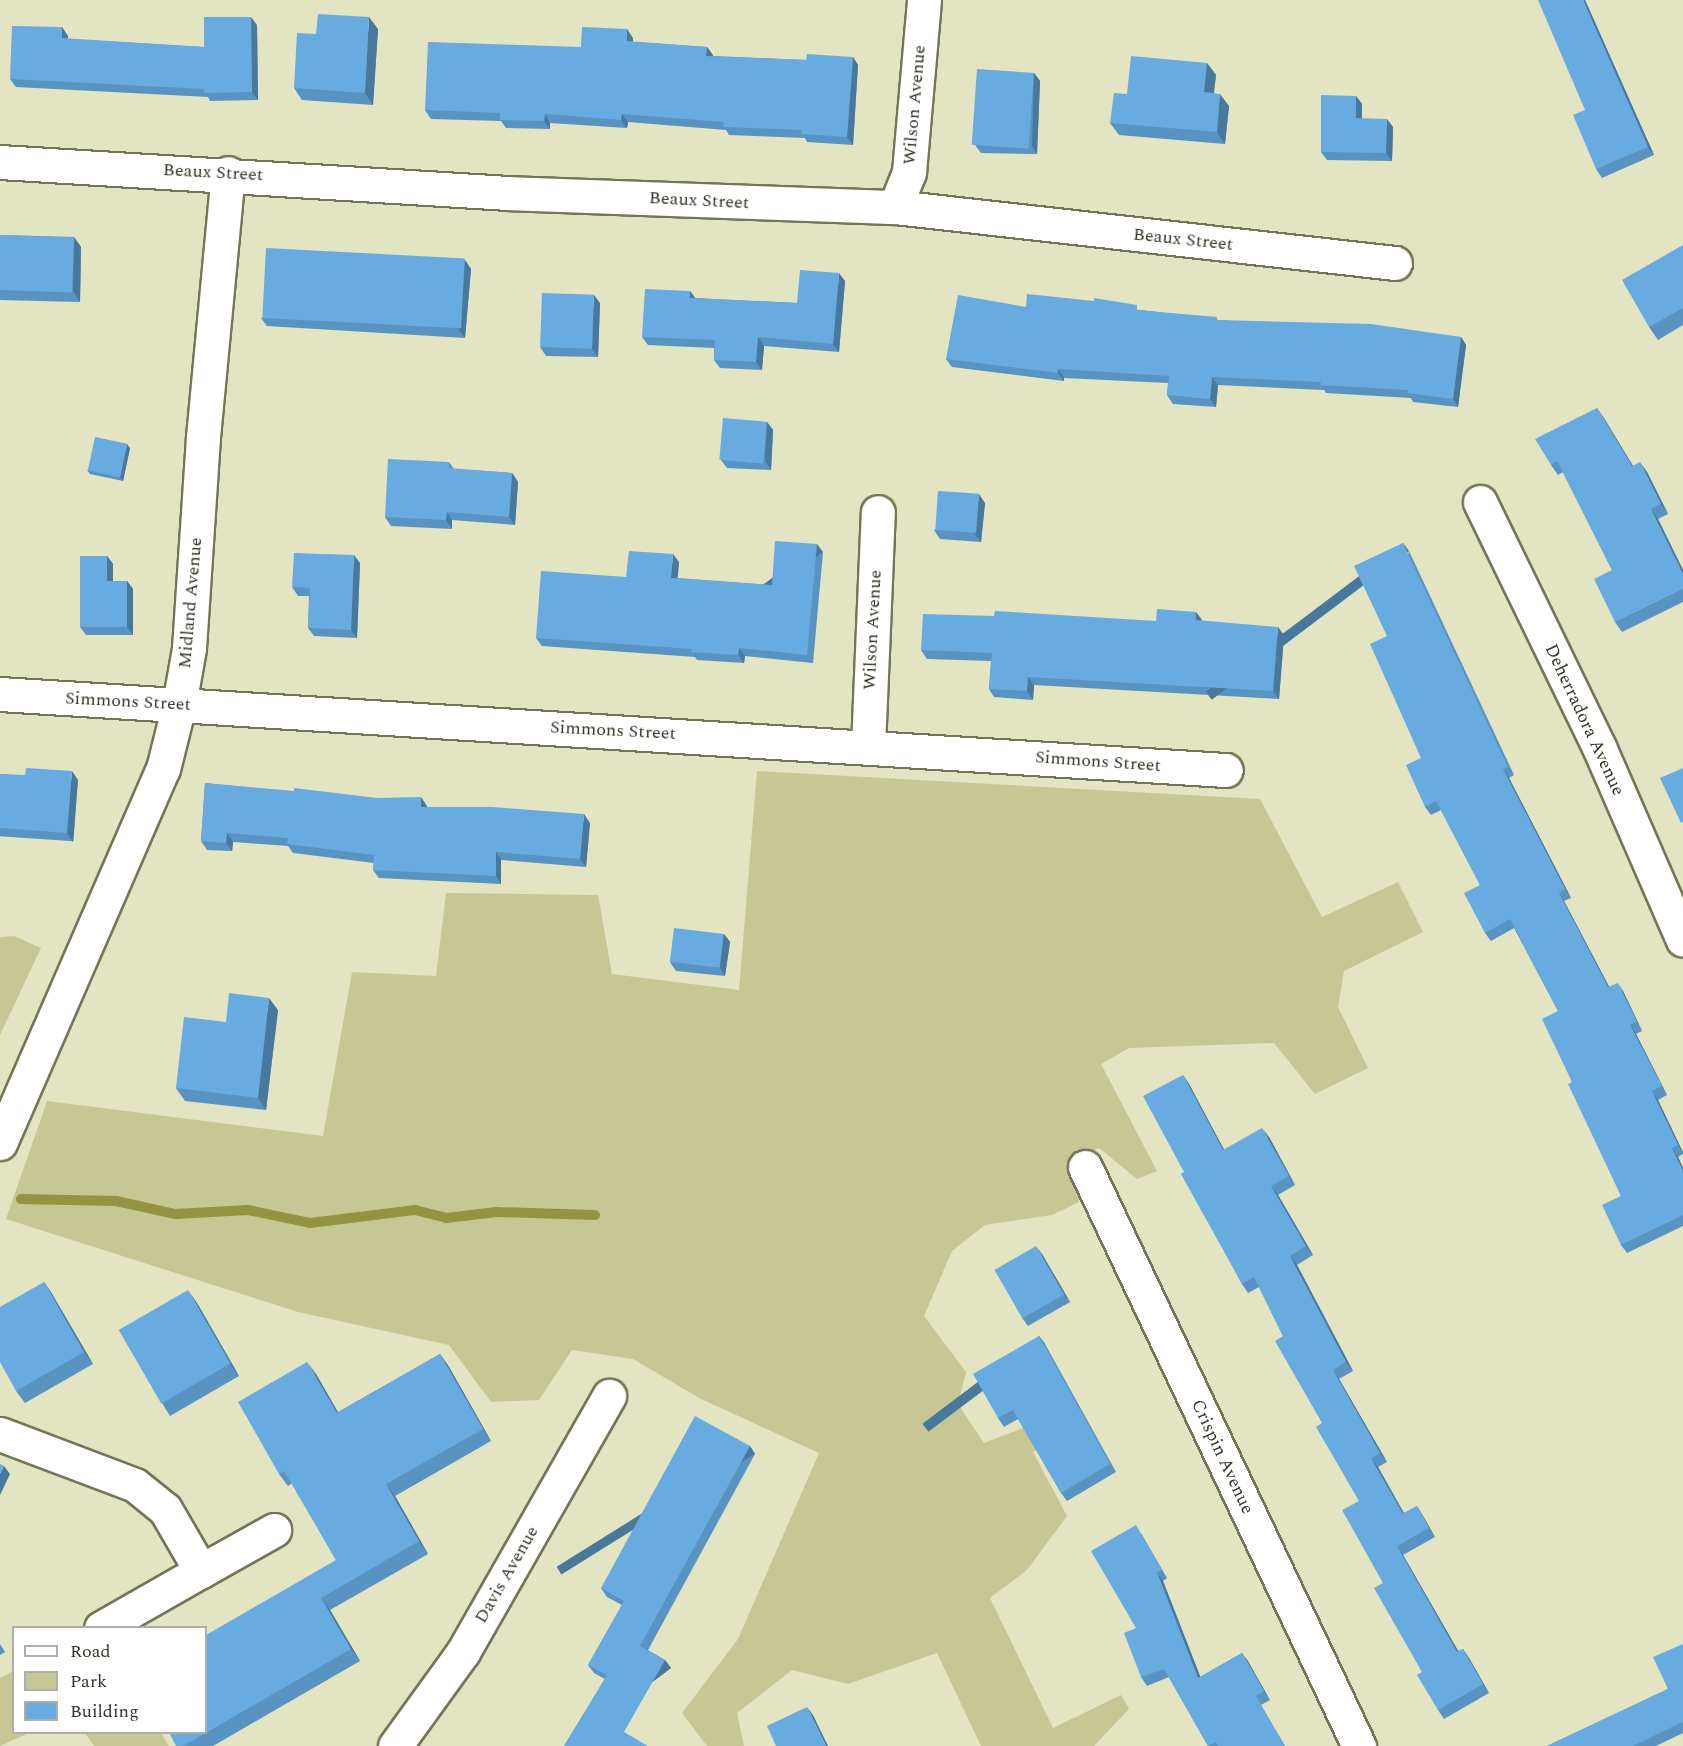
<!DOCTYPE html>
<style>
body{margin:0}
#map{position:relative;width:1683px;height:1746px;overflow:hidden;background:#e3e4c1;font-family:Spectral,serif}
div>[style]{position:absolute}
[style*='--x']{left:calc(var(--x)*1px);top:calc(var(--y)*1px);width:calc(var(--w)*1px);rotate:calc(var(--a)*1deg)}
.green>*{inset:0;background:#c7c796}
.stream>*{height:10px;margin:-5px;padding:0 5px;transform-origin:5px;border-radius:5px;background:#959342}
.roads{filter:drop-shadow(2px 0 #747556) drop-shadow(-2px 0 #747556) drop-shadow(0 2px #747556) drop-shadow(0 -2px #747556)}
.minor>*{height:33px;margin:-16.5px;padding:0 16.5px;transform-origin:16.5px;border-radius:16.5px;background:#fff}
.wall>*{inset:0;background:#5993c1;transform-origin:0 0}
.shaded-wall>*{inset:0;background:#49789d;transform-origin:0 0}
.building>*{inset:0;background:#68abe0;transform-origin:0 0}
span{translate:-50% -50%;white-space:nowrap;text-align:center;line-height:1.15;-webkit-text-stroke:6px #fff;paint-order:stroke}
.street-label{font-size:18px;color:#333426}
.legend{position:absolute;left:12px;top:1626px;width:195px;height:108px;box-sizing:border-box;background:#fff;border:2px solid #adaea8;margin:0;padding:8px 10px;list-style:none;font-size:18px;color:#333426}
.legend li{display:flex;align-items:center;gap:12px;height:30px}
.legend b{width:30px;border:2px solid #adaea8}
</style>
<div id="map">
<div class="green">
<i style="clip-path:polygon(757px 771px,1260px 799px,1322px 917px,1398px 882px,1423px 932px,1344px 971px,1338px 1007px,1368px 1068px,1315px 1094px,1274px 1043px,1129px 1048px,1101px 1064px,1157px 1171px,1137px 1179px,1099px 1148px,1071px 1161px,1079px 1202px,1052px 1215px,985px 1225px,952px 1251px,924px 1316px,966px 1372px,958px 1404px,984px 1443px,1073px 1409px,1080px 1425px,1033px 1452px,1067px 1516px,1027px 1570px,990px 1598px,1053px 1728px,1121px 1695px,1129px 1709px,1094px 1746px,981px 1746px,937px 1653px,848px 1684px,792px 1670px,737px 1713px,744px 1746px,707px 1746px,682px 1713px,738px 1639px,819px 1453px,701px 1399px,633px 1359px,572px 1350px,539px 1400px,491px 1402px,449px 1345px,298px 1312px,6px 1219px,47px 1101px,323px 1136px,352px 972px,436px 976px,446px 893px,598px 895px,612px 974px,739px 990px)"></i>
<i style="clip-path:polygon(14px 936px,41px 948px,0 1035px,0 937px)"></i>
<i style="clip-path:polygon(13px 1671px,14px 1732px,29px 1733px,0 1746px,0 1678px)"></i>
<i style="clip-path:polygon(85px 1733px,161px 1733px,169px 1746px,94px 1746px)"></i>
</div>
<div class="stream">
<i style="--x:21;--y:1199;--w:95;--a:1.2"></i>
<i style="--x:116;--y:1201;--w:60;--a:12.4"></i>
<i style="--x:175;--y:1214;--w:73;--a:-3.1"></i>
<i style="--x:248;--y:1210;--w:63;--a:11.8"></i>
<i style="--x:310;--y:1223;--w:106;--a:-7.1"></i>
<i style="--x:415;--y:1210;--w:32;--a:14"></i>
<i style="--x:446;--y:1218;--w:51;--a:-6.7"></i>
<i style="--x:497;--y:1212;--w:98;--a:1.8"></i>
</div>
<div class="roads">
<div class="minor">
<i style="--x:0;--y:162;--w:509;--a:3.49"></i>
<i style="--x:508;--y:193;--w:387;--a:2.1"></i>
<i style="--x:895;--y:207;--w:503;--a:6.39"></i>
<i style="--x:895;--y:207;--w:38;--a:-68"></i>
<i style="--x:909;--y:172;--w:173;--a:-85"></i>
<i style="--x:1480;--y:502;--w:272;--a:64.1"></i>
<i style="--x:1599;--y:747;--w:210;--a:66.5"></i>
<i style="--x:0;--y:694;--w:1228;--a:3.55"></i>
<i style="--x:868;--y:747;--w:235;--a:-87.6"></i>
<i style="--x:0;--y:1143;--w:408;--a:-66.5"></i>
<i style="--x:163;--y:769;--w:66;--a:-76"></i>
<i style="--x:179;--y:705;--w:58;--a:-80"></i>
<i style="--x:189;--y:648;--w:211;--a:-86.2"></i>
<i style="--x:203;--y:437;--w:265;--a:-84.6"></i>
<i style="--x:1085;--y:1167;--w:641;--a:64.68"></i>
<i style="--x:0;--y:1434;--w:144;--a:20.7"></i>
<i style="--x:135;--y:1485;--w:38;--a:39"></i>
<i style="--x:165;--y:1509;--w:72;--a:59.9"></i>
<i style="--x:201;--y:1571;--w:115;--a:150.3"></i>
<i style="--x:201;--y:1571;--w:84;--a:-29.3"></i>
<i style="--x:395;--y:1746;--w:116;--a:-54.1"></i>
<i style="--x:463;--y:1652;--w:295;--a:-60.3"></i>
</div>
</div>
<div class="wall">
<i style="clip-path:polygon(1585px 0,1654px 155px,1602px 178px,1596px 169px,1585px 110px)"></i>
<i style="clip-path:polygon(257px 25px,258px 100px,210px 101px,208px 97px,16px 87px,10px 79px,68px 36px,68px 39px,204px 47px)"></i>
<i style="clip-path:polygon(378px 29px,373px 105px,302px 100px,294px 88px,316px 34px)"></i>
<i style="clip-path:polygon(633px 38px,633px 42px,707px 47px,713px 56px,806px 60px,853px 57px,858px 65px,853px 145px,807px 142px,805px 138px,729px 135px,726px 130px,628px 122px,627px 128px,550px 123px,550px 129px,506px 128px,501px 121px,431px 119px,425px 110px,581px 47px)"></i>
<i style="clip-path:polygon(1207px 63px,1216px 75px,1214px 93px,1229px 106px,1225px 144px,1119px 135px,1110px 123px,1127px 94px)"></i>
<i style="clip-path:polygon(1034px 73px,1040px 81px,1037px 154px,981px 153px,975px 145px)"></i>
<i style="clip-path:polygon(1356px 96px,1362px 104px,1362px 119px,1393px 127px,1392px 161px,1327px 160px,1321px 152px)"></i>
<i style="clip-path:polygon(0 235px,74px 237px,81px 247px,80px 302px,0 300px)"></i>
<i style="clip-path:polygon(1683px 245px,1683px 325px,1658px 340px,1649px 327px)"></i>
<i style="clip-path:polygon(465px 260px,471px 269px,465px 338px,267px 326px,261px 318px)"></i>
<i style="clip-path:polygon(845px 281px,839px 352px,764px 346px,762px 370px,720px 368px,714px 360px,714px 348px,648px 345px,642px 337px,690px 291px,695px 298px,797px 303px)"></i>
<i style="clip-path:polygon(600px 303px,598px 357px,546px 356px,540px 347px)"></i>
<i style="clip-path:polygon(1026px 307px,1141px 310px,1219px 320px,1461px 337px,1466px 345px,1458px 407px,1413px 402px,1411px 398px,1326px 393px,1324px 390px,1218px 385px,1216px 407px,1173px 404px,1167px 395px,1168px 383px,1064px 378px,1064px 381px,952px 367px,946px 359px)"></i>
<i style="clip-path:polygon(1597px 408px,1633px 466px,1647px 472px,1668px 514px,1658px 519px,1683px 570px,1683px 602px,1622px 632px,1615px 622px,1612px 570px,1563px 472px,1558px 475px,1551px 465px)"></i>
<i style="clip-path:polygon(767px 422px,773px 430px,771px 470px,727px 468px,721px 460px)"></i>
<i style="clip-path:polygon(130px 448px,123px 481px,90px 474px,87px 470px)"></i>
<i style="clip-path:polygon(449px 462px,454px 469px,512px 473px,518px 482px,515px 525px,452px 520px,452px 529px,391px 526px,385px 517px)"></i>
<i style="clip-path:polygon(985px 503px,981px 542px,940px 539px,934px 530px)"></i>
<i style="clip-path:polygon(1409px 551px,1514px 775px,1509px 778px,1571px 898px,1564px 901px,1609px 987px,1623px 991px,1642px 1031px,1636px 1034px,1667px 1095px,1658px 1100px,1683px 1152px,1683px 1154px,1678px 1157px,1683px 1168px,1683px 1226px,1627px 1253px,1621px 1245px,1621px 1196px,1572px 1082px,1558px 1011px,1514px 928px,1491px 941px,1485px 933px,1480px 885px,1441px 810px,1431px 815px,1425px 807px,1421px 758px,1387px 636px)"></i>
<i style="clip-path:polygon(823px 552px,813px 663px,745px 656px,744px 663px,697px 660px,695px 657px,542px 646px,536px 638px,626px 577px,679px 562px,677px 578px,772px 585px)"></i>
<i style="clip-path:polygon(107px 556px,113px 564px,113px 581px,127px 581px,133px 589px,133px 635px,86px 635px,80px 627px)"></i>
<i style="clip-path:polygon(360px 563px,357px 638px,314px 636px,308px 628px,309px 596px,298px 596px,292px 587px)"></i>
<i style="clip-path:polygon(1196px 612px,1202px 621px,1284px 635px,1279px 699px,1034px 685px,1033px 700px,994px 697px,989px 689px,991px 661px,927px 659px,921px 650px,1156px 621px)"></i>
<i style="left:0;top:774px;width:78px;height:62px;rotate:4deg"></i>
<i style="clip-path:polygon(205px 783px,427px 806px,427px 807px,590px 823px,586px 867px,501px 860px,501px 884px,379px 878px,373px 870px,374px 863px,293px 853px,288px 846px,233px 842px,232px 851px,207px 850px,201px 841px)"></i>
<i style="clip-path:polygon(724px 934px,730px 942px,725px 976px,676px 971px,670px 962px)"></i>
<i style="clip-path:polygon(278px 1010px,266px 1110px,185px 1101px,176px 1088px,226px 1022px)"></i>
<i style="clip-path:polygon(1183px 1075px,1189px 1084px,1224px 1150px,1269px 1137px,1295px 1185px,1278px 1195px,1313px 1255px,1297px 1265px,1353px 1371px,1339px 1379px,1387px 1462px,1378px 1467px,1404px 1513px,1417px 1506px,1423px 1516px,1435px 1537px,1403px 1555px,1458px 1651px,1463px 1649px,1469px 1658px,1489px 1693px,1444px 1719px,1438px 1710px,1422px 1672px,1383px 1583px,1359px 1501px,1283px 1336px,1259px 1287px,1248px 1293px,1242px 1284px,1184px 1172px)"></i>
<i style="clip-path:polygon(1042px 1254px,1070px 1302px,1028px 1326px,1022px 1318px)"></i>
<i style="clip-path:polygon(44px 1282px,52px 1294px,93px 1364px,25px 1403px,16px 1391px)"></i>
<i style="clip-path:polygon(197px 1303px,239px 1376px,170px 1416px,162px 1403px)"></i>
<i style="clip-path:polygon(1039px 1336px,1045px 1344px,1116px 1472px,1067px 1501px,1061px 1493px,1018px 1419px,1004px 1427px,998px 1418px)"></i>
<i style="clip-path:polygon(440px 1354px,449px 1367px,491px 1441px,395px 1496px,428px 1554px,330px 1610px,360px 1661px,213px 1746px,176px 1746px,336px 1560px,292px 1483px,288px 1486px,279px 1474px,316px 1374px,338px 1412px)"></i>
<i style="clip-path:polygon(750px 1446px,755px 1454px,648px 1650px,665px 1660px,671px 1668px,564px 1746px,605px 1679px,594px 1673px,588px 1665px,622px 1605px,607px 1597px,601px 1588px)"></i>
<i style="clip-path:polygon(1141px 1533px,1167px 1578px,1163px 1581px,1200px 1677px,1242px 1653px,1270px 1700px,1261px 1705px,1285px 1746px,1208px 1746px,1169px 1677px,1147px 1686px,1141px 1677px,1136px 1628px)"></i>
<i style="clip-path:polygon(0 1644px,5px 1652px,0 1655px)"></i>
<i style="clip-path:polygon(1683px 1644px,1683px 1733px,1656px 1746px,1547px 1746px,1668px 1689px)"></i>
</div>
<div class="shaded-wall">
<i style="clip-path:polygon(1583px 0,1585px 0,1654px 155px,1648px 147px)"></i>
<i style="clip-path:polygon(251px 17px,257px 25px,258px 100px,252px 92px)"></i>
<i style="clip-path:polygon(369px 17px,378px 29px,373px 105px,365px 93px)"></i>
<i style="clip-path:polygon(62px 27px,68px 36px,68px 47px,62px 38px)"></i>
<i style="clip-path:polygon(627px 29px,633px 38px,632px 50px,627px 41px)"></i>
<i style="clip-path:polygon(707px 47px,713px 55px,712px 64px,706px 56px)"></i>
<i style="clip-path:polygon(853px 57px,858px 65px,853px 145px,847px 137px)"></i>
<i style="clip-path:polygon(1207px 63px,1216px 75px,1212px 104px,1204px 92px)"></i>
<i style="clip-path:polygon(1034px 73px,1040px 81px,1037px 154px,1032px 146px)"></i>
<i style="clip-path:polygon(1220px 94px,1229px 106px,1225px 144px,1217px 132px)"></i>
<i style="clip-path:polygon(1356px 96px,1362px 104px,1362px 127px,1356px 118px)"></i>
<i style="clip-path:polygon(545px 114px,550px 123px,550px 129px,544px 121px)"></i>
<i style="clip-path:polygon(622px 114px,628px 122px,627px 128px,621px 120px)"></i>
<i style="clip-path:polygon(1387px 119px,1393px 127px,1392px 161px,1386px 153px)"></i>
<i style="clip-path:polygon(74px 237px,81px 247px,80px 302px,73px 291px)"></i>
<i style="clip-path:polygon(465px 260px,471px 269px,465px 338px,459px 330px)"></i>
<i style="clip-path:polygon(839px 273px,845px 281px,839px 352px,833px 344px)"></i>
<i style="clip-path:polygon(690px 291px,696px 299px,690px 298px)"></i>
<i style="clip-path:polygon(594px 295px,600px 303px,598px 357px,592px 349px)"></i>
<i style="clip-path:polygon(758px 337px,764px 346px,762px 370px,756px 362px)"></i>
<i style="clip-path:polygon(1461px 337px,1466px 345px,1458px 407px,1453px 399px)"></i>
<i style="clip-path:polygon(1058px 369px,1064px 378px,1064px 381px,1058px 373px)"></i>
<i style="clip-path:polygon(1212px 377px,1218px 385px,1216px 407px,1210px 399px)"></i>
<i style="clip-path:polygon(1597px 408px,1604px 418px,1639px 476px,1632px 466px)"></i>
<i style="clip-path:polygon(767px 422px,773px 430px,771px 470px,765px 461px)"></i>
<i style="clip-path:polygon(127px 444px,130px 448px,123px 481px,120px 477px)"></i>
<i style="clip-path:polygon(1640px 462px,1647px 472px,1668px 514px,1661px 504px)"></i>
<i style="clip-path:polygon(512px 473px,518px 482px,515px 525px,509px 517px)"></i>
<i style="clip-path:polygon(979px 494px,985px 503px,981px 542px,975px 534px)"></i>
<i style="clip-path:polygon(1651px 509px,1658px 519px,1683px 570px,1683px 574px)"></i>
<i style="clip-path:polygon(447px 512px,452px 520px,452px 529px,446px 520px)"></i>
<i style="left:1403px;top:543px;width:10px;height:247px;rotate:53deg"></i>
<i style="left:817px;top:544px;width:10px;height:111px;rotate:53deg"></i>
<i style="clip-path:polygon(673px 554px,679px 562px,677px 586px,671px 578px)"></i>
<i style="clip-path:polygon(354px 555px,360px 563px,357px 638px,351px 630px)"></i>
<i style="clip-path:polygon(107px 556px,113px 564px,113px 589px,107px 581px)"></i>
<i style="clip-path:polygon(127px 581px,133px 589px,133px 635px,127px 627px)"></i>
<i style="clip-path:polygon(1196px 612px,1202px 620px,1202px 629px,1196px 620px)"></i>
<i style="clip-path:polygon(1278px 627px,1284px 635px,1279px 699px,1273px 691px)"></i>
<i style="clip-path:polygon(739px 648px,745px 656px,744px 663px,738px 655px)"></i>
<i style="clip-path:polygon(1028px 677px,1034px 685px,1033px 700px,1027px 691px)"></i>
<i style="clip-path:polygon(1503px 769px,1509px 778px,1571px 898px,1565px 889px)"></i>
<i style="clip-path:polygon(72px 771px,78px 780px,73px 842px,67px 833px)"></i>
<i style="clip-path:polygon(421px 797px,427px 806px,427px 815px,421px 807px)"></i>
<i style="clip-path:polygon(584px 814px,590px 823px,586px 867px,580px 859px)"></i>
<i style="clip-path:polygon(227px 833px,233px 842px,232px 851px,226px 843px)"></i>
<i style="clip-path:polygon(496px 852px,501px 860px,501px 884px,496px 876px)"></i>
<i style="clip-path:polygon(1559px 893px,1564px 901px,1614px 996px,1608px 987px)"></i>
<i style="clip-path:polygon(724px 934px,730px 942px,725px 976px,720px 968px)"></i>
<i style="clip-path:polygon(1618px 983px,1623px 991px,1642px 1031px,1637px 1022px)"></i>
<i style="clip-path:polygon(269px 998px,278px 1010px,266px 1110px,258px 1098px)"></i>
<i style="clip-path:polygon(1630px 1025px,1636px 1034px,1667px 1095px,1662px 1086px)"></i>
<i style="clip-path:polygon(1183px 1075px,1189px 1084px,1229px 1159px,1223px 1150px)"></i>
<i style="clip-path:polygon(1652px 1091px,1658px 1100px,1683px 1153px,1678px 1145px)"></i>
<i style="clip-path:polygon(1262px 1128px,1269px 1137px,1295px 1185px,1289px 1176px)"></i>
<i style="clip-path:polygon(1672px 1148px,1678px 1157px,1683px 1168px,1683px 1171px)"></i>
<i style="clip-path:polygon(1271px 1186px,1278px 1195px,1313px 1255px,1306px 1246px)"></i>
<i style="clip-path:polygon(1036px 1246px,1042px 1254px,1070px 1302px,1064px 1294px)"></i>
<i style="clip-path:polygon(1290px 1256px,1297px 1265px,1353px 1371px,1346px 1362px)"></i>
<i style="clip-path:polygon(44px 1282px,52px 1294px,93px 1364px,84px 1352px)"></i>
<i style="clip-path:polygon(188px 1290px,197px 1303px,239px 1376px,230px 1364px)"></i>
<i style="left:1039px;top:1336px;width:10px;height:146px;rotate:53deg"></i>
<i style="clip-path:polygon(440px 1354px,449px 1367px,491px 1441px,483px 1429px)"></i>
<i style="clip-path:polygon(307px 1362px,316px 1374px,345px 1425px,337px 1413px)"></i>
<i style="clip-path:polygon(1333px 1370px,1339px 1379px,1387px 1462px,1380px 1453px)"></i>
<i style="left:750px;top:1446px;width:9px;height:228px;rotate:58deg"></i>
<i style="clip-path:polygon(1371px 1458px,1378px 1467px,1409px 1523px,1403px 1514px)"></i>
<i style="clip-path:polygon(4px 1466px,10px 1474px,0 1495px,0 1474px)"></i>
<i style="clip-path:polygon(386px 1484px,395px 1496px,428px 1554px,419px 1541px)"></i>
<i style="clip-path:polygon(1417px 1506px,1423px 1516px,1435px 1537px,1429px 1528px)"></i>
<i style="clip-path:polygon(1397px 1546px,1403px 1555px,1464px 1661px,1457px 1652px)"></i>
<i style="clip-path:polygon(1157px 1572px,1163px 1581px,1204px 1686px,1198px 1678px)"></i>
<i style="clip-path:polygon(321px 1598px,330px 1610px,360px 1661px,351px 1649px)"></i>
<i style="clip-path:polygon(1463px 1649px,1469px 1658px,1489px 1693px,1483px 1684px)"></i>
<i style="clip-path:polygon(1242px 1653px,1248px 1661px,1270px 1700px,1264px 1691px)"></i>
<i style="left:665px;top:1660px;width:10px;height:83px;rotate:53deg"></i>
<i style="clip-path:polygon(807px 1707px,813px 1715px,828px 1746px,826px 1746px)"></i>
</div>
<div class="building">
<i style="clip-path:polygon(1538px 0,1583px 0,1648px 147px,1596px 169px,1573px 115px,1585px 110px)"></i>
<i style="clip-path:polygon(318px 14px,369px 17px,365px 93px,294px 88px,297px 33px,316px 34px)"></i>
<i style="clip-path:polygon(204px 17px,251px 17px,252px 92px,204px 93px,204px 89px,10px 79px,12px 26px,62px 27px,62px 38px,204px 47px)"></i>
<i style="clip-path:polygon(582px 27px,627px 29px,627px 41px,707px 47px,706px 56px,806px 60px,807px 54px,853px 57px,847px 137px,801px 134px,802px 130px,723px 127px,724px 122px,622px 114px,621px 120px,545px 114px,544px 121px,500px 120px,500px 113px,425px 110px,428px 42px,581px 47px)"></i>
<i style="clip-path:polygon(1131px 56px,1207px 63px,1204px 92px,1220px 94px,1217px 132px,1110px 123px,1114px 93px,1127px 94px)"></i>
<i style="left:977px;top:69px;width:57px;height:76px;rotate:4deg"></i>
<i style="clip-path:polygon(1321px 95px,1356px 96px,1356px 118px,1387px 119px,1386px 153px,1321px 152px)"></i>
<i style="left:0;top:235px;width:74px;height:55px;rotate:2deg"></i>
<i style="clip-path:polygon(1683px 245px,1683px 308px,1649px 327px,1622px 280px)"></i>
<i style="left:266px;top:248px;width:199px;height:70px;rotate:3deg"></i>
<i style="clip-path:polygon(800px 270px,839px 273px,833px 344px,758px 337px,756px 362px,714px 360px,715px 340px,642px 337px,645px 289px,690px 291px,690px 298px,797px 303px)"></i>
<i style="left:542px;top:293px;width:52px;height:54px;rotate:2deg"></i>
<i style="clip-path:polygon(1027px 294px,1094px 301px,1094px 298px,1137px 305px,1137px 310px,1217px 317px,1217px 320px,1371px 324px,1461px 337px,1453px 399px,1408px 393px,1408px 390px,1320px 385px,1321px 382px,1212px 377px,1210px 399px,1167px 395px,1169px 376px,1058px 369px,1058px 373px,946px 359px,958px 295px,1026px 307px)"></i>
<i style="clip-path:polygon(1597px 408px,1632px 466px,1640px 462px,1661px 504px,1651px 509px,1683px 574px,1683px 589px,1615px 622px,1594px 579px,1612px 570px,1557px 461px,1551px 465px,1535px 439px)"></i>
<i style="left:723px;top:418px;width:44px;height:42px;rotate:5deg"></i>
<i style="left:95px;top:437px;width:33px;height:34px;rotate:12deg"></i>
<i style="clip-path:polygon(388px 459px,449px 462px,449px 468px,512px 473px,509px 517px,447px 512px,446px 520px,385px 517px)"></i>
<i style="left:938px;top:491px;width:41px;height:39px;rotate:4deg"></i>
<i style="clip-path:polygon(775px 541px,817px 544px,807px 655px,739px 648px,738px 655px,691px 652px,692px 649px,536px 638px,541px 571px,626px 577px,629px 551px,673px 554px,671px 578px,772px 585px)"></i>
<i style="clip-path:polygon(1403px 543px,1508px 767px,1503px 769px,1565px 889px,1559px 893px,1608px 987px,1618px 983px,1637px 1022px,1630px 1025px,1662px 1086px,1652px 1091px,1678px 1145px,1672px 1148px,1683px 1171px,1683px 1215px,1621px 1245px,1602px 1205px,1621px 1196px,1568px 1084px,1572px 1082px,1542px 1019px,1558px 1011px,1510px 919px,1485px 933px,1464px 893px,1480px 885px,1436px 801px,1425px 807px,1406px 765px,1421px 758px,1370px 644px,1387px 636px,1354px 566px)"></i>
<i style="clip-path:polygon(294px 553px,354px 555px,351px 630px,308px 628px,310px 588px,292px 587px)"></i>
<i style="clip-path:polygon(80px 556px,107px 556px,107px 581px,127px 581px,127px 627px,80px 627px)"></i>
<i style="clip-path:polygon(1157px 609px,1196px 612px,1196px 620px,1278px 627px,1273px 691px,1028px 677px,1027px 691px,989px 689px,992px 653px,921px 650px,923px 614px,994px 616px,995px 611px,1156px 621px)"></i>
<i style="clip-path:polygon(26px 768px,72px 771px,67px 833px,0 828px,0 774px,25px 775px)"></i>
<i style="clip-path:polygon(1683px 768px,1683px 822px,1681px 823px,1660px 778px)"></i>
<i style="clip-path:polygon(205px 783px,294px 791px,294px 788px,377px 798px,421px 797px,421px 807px,492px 807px,584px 814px,580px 859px,496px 852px,496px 876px,373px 870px,374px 855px,287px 844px,288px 838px,227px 833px,226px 843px,201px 841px)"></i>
<i style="left:674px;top:928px;width:50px;height:34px;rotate:7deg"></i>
<i style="clip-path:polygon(229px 993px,269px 998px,258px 1098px,176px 1088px,184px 1017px,226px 1022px)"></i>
<i style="clip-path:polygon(1183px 1075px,1223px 1150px,1262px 1128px,1289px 1176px,1271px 1186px,1306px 1246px,1290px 1256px,1346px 1362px,1333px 1370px,1380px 1453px,1371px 1458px,1403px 1514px,1417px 1506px,1429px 1528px,1397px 1546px,1457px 1652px,1463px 1649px,1483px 1684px,1438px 1710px,1417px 1675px,1422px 1672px,1374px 1588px,1383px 1583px,1342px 1510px,1359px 1501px,1316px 1427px,1322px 1423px,1275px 1341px,1283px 1336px,1254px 1277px,1242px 1284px,1181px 1174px,1184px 1172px,1143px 1096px)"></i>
<i style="left:1036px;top:1246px;width:56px;height:48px;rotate:60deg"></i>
<i style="clip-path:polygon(44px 1282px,84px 1352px,16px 1391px,0 1362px,0 1307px)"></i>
<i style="left:188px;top:1290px;width:85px;height:80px;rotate:60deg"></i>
<i style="clip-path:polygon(1039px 1336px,1110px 1464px,1061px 1493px,1013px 1410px,998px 1418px,973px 1374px)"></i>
<i style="clip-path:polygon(440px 1354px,483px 1429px,386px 1484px,419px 1541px,321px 1598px,351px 1649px,183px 1746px,176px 1746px,169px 1732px,206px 1732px,206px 1635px,336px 1560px,284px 1471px,279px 1474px,238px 1402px,307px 1362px,337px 1413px)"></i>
<i style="clip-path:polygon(695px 1416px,750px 1446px,640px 1646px,665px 1660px,624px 1732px,648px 1746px,564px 1746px,607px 1675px,588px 1665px,624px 1601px,601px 1588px)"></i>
<i style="clip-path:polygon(0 1464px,4px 1466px,0 1474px)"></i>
<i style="clip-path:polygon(1136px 1525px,1162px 1570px,1157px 1572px,1198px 1678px,1242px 1653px,1264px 1691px,1256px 1696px,1284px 1746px,1218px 1746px,1216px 1742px,1208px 1746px,1164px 1669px,1141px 1677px,1124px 1633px,1136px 1628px,1091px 1551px)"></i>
<i style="clip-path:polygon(1683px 1644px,1683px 1724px,1682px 1722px,1633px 1746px,1547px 1746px,1668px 1689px,1653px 1657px)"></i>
<i style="clip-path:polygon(807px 1707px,826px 1746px,776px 1746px,767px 1726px)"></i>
</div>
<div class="street-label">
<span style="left:915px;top:105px;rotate:-85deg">Wilson Avenue</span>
<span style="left:213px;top:173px;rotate:3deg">Beaux Street</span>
<span style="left:699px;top:201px;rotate:3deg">Beaux Street</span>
<span style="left:1183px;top:240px;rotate:6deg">Beaux Street</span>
<span style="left:191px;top:603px;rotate:-85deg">Midland Avenue</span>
<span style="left:873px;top:630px;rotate:-87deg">Wilson Avenue</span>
<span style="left:128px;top:702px;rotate:3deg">Simmons Street</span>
<span style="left:1584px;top:720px;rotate:65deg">Deherradora Avenue</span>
<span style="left:613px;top:731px;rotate:3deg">Simmons Street</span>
<span style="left:1098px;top:762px;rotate:4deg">Simmons Street</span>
<span style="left:1222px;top:1457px;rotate:65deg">Crispin Avenue</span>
<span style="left:507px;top:1575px;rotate:-60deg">Davis Avenue</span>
</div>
<ul class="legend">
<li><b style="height:8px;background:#fff"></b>Road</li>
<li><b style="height:16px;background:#c7c796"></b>Park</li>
<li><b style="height:16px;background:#68abe0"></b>Building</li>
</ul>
</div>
